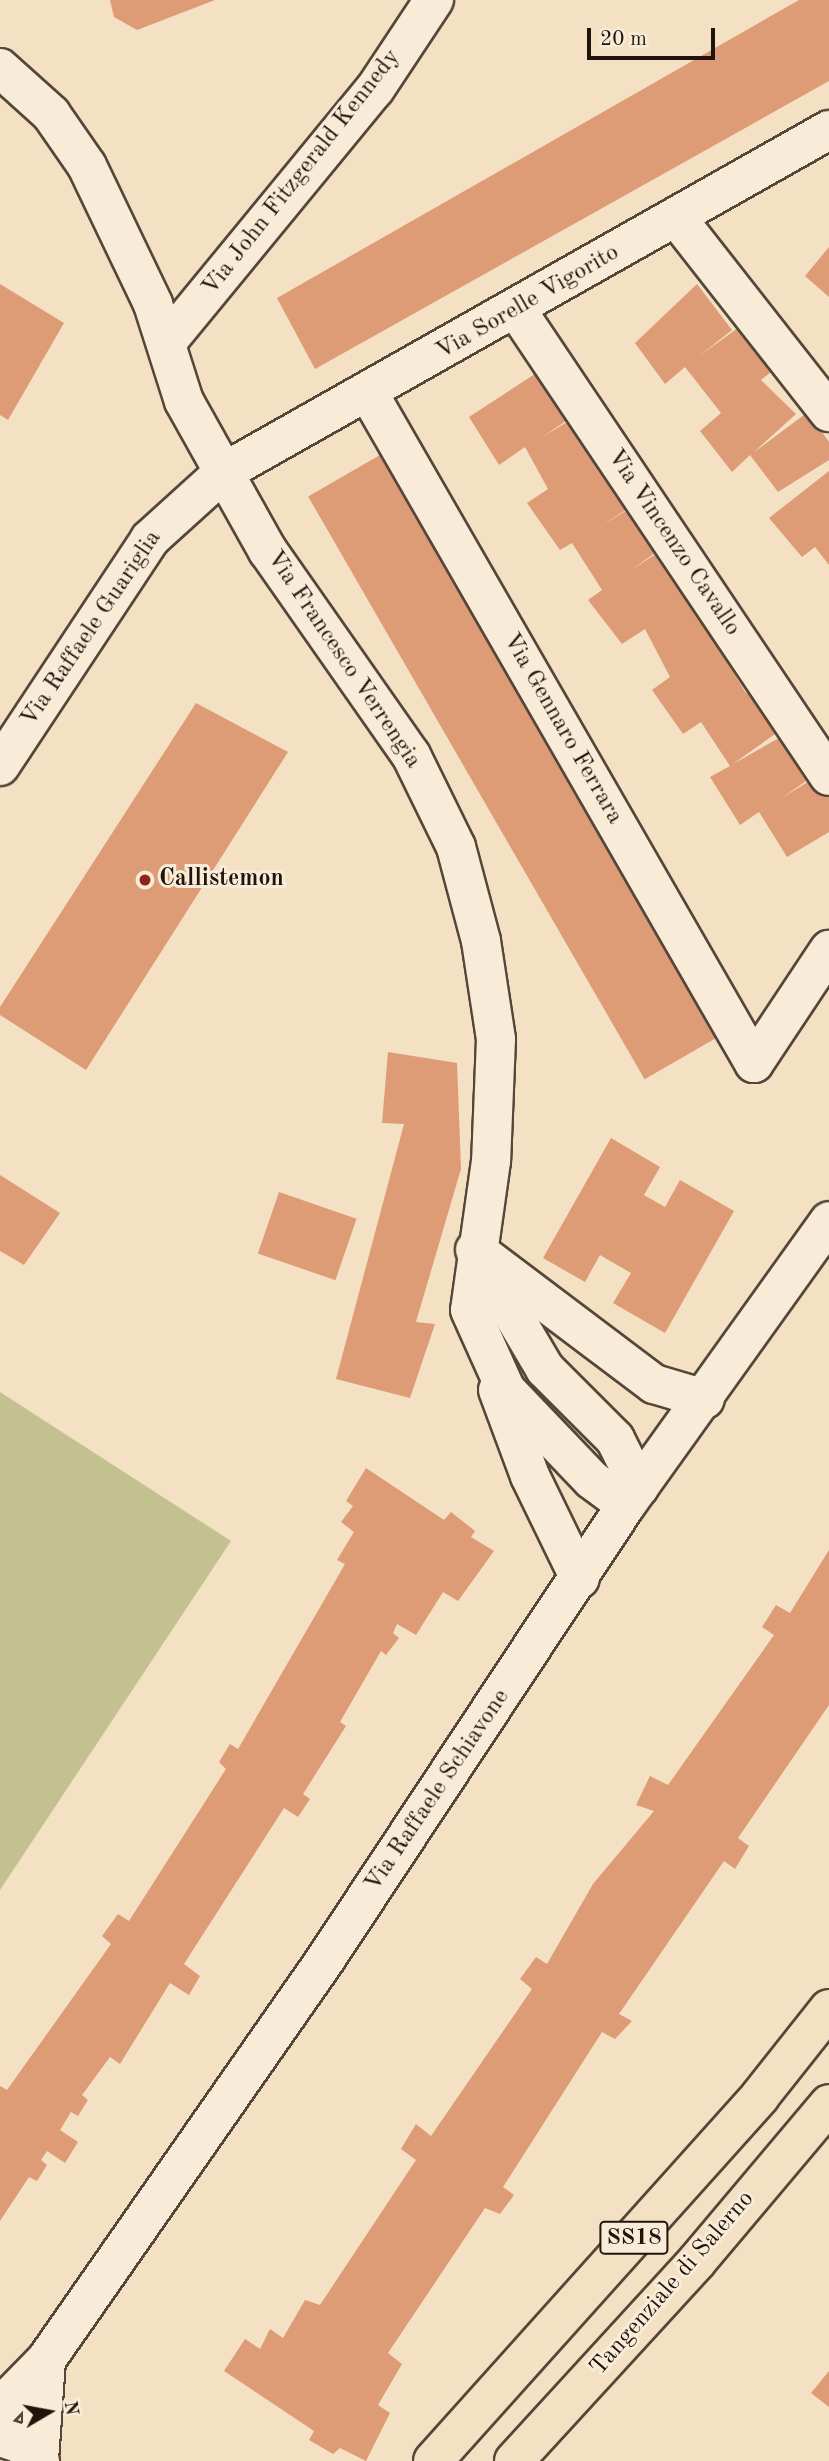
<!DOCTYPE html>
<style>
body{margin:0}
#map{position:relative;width:829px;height:2461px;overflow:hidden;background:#f4e1c3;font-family:"Old Standard TT",serif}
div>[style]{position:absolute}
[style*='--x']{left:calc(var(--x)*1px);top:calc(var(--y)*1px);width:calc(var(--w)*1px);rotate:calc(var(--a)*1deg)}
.green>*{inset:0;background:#c2c18f}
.building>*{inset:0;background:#dd9b76;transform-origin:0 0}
.roads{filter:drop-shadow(2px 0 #55463a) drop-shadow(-2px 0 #55463a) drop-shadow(0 2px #55463a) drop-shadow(0 -2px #55463a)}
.minor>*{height:38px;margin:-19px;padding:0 19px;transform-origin:19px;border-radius:19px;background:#f8ecd8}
.trunk>*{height:38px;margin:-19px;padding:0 19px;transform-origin:19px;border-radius:19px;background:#f4e1c3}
.dots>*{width:19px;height:19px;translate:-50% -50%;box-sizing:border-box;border:4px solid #f8ecd8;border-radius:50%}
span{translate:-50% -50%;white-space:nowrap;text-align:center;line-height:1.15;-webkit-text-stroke:6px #f8ecd8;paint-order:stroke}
.shield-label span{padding:2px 5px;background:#f8ecd8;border:2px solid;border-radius:5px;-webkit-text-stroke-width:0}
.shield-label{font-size:23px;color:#20130c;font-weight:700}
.street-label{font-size:24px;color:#20130c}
.poi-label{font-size:24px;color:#20130c;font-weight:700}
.left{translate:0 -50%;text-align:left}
.north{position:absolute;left:14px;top:2377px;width:70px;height:70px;-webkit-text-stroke:5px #f8ecd8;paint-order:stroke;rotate:80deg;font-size:19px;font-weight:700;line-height:28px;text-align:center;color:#20130c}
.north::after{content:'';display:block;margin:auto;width:24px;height:32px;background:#20130c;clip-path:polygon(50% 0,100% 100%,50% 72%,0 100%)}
.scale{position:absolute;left:587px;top:28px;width:128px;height:32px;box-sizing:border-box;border:4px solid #20130c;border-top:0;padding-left:9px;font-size:21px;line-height:24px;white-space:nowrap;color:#20130c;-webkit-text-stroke:5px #f8ecd8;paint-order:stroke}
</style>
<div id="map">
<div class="green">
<i style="clip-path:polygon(0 1392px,231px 1541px,0 1890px)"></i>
</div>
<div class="building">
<i style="clip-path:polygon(110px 0,215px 0,137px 30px,114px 17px)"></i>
<i style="clip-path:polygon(799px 0,829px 0,829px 81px,315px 369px,277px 298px)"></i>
<i style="clip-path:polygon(829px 247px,829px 297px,805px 276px)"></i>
<i style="clip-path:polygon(0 284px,64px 323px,8px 420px,0 415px)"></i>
<i style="clip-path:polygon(697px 284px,732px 330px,698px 357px,742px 325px,777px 367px,761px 380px,796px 414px,753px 453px,808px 412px,829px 442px,829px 460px,778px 492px,750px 455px,732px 472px,700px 431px,721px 413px,685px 367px,665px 384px,635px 343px)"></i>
<i style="clip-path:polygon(541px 370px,569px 419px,542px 437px,584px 412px,629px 508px,599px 527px,644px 500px,672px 541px,631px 570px,659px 552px,746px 693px,755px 686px,785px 727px,733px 764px,779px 738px,806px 781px,782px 798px,819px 775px,829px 791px,829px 832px,787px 857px,759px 812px,740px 825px,710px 777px,730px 766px,701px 722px,683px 734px,652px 690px,670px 677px,645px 629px,622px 644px,588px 600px,602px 590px,572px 543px,560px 550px,527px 503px,548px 489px,525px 447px,499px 465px,469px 417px)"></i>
<i style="left:380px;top:455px;width:673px;height:83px;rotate:60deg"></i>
<i style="clip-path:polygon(829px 471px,829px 565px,815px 547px,802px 557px,769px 518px)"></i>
<i style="clip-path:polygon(196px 703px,288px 752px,86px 1070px,0 1015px,0 1007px)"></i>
<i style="clip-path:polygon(388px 1052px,457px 1063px,461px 1169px,416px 1322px,435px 1324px,410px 1398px,336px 1379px,404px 1124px,382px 1123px)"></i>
<i style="clip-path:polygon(611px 1138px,660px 1167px,644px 1195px,665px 1207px,680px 1180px,734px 1211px,665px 1333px,613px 1303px,631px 1273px,600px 1255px,585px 1282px,543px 1258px)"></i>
<i style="clip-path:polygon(0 1175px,60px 1213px,24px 1265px,0 1251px)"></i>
<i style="left:279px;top:1192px;width:82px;height:65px;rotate:19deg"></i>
<i style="clip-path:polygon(366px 1468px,444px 1520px,451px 1512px,475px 1531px,471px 1537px,494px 1551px,458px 1601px,443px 1592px,416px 1635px,397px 1624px,393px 1633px,399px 1638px,386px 1655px,381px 1651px,340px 1722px,346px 1726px,303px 1794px,310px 1799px,298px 1817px,284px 1808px,184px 1964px,200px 1976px,189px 1995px,170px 1983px,120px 2064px,110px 2057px,82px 2095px,88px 2100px,78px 2116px,71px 2112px,60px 2130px,78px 2142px,65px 2163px,47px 2151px,41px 2160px,47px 2165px,37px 2181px,29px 2177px,0 2221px,0 2086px,7px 2090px,111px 1944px,102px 1936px,118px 1914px,129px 1921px,226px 1769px,219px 1762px,230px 1744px,238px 1749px,345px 1564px,337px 1560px,354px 1532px,341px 1522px,353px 1506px,346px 1501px)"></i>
<i style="clip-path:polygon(829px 1550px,829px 1705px,738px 1838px,749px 1846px,735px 1869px,724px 1861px,619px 2014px,632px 2021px,615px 2039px,602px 2032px,503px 2187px,514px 2195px,500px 2214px,485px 2208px,388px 2353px,402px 2364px,378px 2405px,390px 2413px,366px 2461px,340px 2448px,333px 2454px,309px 2440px,314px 2431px,224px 2371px,245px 2339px,260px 2349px,270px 2329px,283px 2338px,305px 2300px,320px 2305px,416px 2160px,401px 2149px,416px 2124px,431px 2136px,532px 1989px,520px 1979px,536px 1957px,547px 1964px,593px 1884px,654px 1811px,636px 1805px,650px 1776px,668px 1785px,774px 1635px,762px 1627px,776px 1605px,790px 1613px)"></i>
<i style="clip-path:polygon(829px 2371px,829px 2407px,811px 2393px)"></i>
</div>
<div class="roads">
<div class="minor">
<i style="--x:0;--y:68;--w:69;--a:42"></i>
<i style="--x:51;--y:114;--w:63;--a:55.3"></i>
<i style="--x:87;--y:166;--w:153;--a:64.4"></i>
<i style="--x:153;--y:304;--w:102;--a:72.3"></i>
<i style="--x:184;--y:401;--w:172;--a:60.8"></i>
<i style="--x:268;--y:551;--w:249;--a:55"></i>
<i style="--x:411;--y:755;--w:102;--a:63.9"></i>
<i style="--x:456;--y:847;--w:97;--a:75.1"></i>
<i style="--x:481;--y:941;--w:99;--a:81.3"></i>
<i style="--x:496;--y:1039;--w:122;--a:92.3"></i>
<i style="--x:491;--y:1161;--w:150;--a:98"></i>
<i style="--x:470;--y:1310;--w:88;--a:65.8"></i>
<i style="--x:506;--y:1390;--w:124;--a:46.3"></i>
<i style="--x:592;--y:1480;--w:42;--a:36.3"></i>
<i style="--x:676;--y:217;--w:248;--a:51.9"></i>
<i style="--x:516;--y:309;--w:562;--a:56.17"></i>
<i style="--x:166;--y:343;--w:329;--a:-50.6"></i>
<i style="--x:375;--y:89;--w:107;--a:-56.5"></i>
<i style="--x:369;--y:394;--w:772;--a:60.08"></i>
<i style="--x:754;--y:1063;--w:136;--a:-56.4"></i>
<i style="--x:0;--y:766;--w:272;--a:-56.5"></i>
<i style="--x:150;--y:539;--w:100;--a:-42.2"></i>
<i style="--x:224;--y:472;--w:695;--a:-29.48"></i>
<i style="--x:475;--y:1250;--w:138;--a:59.5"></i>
<i style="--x:545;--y:1369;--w:99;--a:45"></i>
<i style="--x:615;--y:1439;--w:54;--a:63.4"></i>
<i style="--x:488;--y:1259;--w:208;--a:37"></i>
<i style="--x:654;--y:1384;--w:53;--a:16.4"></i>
<i style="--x:498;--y:1390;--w:92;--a:69.6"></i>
<i style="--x:530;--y:1476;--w:114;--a:64.1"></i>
<i style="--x:0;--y:2407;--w:66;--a:-45.6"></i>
<i style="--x:46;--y:2360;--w:491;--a:-55.1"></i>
<i style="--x:327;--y:1957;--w:542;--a:-56.52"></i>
<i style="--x:626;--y:1505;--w:349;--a:-54.4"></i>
<i style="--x:0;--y:2437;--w:20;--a:18"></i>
<i style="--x:19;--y:2443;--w:28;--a:41"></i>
<i style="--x:39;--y:2460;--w:100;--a:-86"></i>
</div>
<div class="trunk">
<i style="--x:433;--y:2461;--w:490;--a:-48.1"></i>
<i style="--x:760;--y:2096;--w:111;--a:-51.6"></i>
<i style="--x:514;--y:2461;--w:271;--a:-47.5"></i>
<i style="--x:697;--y:2261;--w:205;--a:-49.9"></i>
</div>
</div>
<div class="dots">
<i style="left:145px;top:880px;background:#8f2418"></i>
</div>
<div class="shield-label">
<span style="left:634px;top:2238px">SS18</span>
</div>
<div class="street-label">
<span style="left:302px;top:173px;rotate:-52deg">Via John Fitzgerald Kennedy</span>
<span style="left:528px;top:303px;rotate:-30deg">Via Sorelle Vigorito</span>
<span style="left:673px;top:543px;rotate:56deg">Via Vincenzo Cavallo</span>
<span style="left:92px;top:629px;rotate:-56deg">Via Raffaele Guariglia</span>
<span style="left:343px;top:660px;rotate:56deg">Via Francesco Verrengia</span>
<span style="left:562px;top:729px;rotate:60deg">Via Gennaro Ferrara</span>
<span style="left:438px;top:1791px;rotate:-56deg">Via Raffaele Schiavone</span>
<span style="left:673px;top:2284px;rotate:-49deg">Tangenziale di Salerno</span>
</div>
<div class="poi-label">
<span class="left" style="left:159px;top:880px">Callistemon</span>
</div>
<div class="north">N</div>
<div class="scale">20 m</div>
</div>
